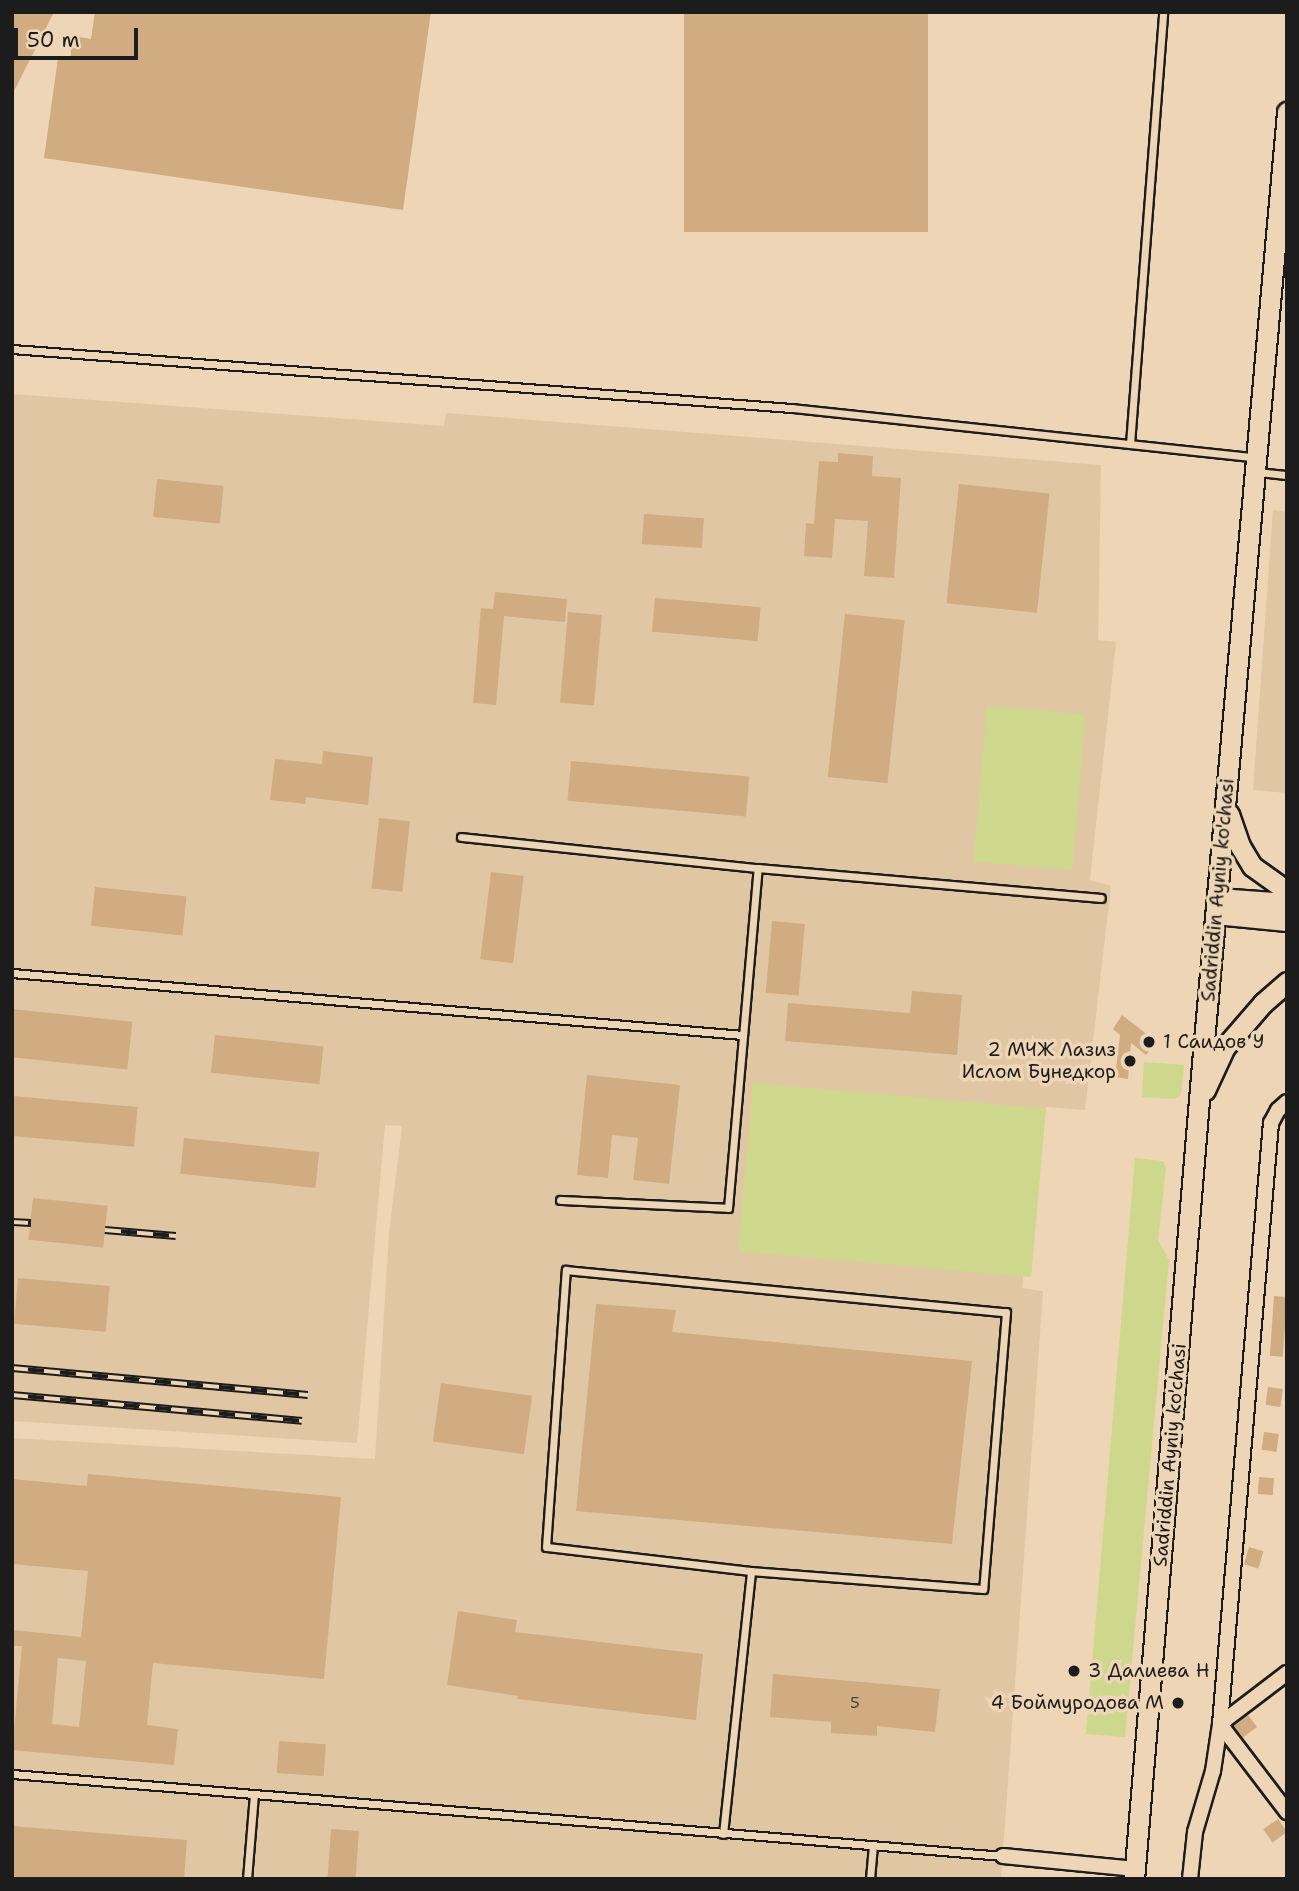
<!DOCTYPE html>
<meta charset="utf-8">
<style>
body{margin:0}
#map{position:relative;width:1299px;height:1891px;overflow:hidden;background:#edd5b5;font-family:"Shantell Sans",sans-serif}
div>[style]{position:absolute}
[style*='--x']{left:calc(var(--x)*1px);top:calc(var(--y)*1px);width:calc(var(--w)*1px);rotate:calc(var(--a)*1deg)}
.built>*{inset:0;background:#e1c6a3}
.green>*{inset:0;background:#cdd88c;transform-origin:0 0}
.building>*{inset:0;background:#d1ac83;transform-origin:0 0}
.roads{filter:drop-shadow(2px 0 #1c1c1c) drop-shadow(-2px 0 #1c1c1c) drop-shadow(0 2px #1c1c1c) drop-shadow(0 -2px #1c1c1c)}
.lane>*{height:7px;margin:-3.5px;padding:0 3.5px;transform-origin:3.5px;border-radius:3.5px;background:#edd5b5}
.street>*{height:14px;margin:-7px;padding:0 7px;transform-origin:7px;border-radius:7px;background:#edd5b5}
.secondary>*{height:19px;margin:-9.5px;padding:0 9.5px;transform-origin:9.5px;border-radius:9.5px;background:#edd5b5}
.rail>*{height:8px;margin-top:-4px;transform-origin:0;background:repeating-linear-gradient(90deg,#edd5b5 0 16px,#1c1c1c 0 32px);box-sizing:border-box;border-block:2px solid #1c1c1c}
.dots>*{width:19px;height:19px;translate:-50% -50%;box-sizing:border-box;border:4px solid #edd5b5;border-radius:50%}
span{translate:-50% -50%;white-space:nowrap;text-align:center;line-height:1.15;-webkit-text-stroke:7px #edd5b5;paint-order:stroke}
.number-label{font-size:16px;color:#494036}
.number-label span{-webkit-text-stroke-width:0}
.street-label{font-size:19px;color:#1c1c1c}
.poi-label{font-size:19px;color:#1c1c1c}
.left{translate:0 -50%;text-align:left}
.right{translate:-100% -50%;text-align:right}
.frame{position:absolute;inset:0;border:14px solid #1c1c1c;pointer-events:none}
.scale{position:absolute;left:14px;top:28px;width:124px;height:32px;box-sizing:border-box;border:4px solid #1c1c1c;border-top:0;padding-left:9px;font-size:21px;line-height:24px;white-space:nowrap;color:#1c1c1c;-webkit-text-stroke:5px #edd5b5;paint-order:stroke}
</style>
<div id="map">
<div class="built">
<i style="clip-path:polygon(12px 394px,444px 426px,446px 413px,1101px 465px,1098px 640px,1116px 642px,1090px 880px,1111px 886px,1085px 1110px,1046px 1107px,1022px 1288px,1043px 1291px,1001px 1879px,12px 1879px,12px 1438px,375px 1459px,389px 1233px,402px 1126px,385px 1125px,357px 1443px,12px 1421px)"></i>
<i style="clip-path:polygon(1273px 510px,1287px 512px,1287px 793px,1253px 790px)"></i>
</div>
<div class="green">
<i style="left:987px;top:706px;width:99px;height:156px;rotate:5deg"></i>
<i style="clip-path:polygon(1144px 1062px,1184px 1065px,1181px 1095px,1175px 1099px,1142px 1097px)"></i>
<i style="left:753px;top:1083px;width:294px;height:169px;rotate:5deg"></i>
<i style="clip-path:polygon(1135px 1158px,1163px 1161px,1166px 1168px,1158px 1240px,1169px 1260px,1125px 1737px,1086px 1734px)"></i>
</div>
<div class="building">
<i style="clip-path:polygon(12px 12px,54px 12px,12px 95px)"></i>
<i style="clip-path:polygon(95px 12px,431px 12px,403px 210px,44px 158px,58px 58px,70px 60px,73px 36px,91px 39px)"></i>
<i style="left:684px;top:12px;width:244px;height:220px"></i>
<i style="clip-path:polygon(838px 453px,873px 456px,872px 476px,901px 478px,894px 578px,864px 576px,868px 521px,835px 519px,832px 558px,804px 556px,806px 523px,814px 524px,819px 461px,838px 462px)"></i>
<i style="left:157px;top:479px;width:67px;height:38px;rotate:6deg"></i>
<i style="left:959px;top:484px;width:91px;height:120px;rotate:6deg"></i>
<i style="left:644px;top:514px;width:60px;height:30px;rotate:4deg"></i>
<i style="clip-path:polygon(495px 592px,567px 599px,565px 622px,504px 616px,496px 705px,473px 703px,481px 608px,493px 609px)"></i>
<i style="left:655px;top:598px;width:106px;height:34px;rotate:5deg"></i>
<i style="left:568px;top:612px;width:34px;height:91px;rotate:5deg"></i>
<i style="left:845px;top:614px;width:60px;height:164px;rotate:6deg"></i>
<i style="clip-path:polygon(323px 751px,373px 757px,368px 805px,306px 797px,305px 804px,270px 800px,275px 759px,322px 764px)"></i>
<i style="left:571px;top:761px;width:179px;height:40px;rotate:5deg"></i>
<i style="left:379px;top:818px;width:31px;height:71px;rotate:6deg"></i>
<i style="left:491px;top:872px;width:33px;height:88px;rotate:7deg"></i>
<i style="left:95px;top:887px;width:92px;height:39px;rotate:6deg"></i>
<i style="left:772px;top:921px;width:33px;height:72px;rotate:5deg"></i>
<i style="clip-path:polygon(912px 991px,962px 995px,957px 1055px,785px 1041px,788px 1003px,910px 1013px)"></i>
<i style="left:12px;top:1009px;width:121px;height:48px;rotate:6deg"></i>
<i style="clip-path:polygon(1122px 1015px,1157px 1042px,1146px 1055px,1131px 1043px,1128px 1079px,1115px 1077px,1120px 1035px,1113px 1029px)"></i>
<i style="left:215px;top:1035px;width:109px;height:38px;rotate:6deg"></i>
<i style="clip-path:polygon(587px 1075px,680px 1085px,669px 1184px,633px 1180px,638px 1138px,612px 1135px,608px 1178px,577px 1175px)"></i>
<i style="left:12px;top:1096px;width:126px;height:40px;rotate:5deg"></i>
<i style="left:184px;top:1138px;width:136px;height:36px;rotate:6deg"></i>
<i style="left:33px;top:1198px;width:75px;height:42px;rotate:6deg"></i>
<i style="left:18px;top:1278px;width:92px;height:46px;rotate:5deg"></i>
<i style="left:1274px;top:1296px;width:13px;height:60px;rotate:4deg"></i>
<i style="clip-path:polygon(596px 1304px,676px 1310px,672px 1332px,972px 1361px,952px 1544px,576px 1511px)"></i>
<i style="left:441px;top:1383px;width:92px;height:59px;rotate:8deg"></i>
<i style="left:1268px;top:1387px;width:15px;height:18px;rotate:8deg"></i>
<i style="left:1264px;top:1432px;width:15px;height:18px;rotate:8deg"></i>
<i style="clip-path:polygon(evenodd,88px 1474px,341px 1497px,324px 1679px,153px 1663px,147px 1725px,178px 1729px,174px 1765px,12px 1750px,22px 1646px,12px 1646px,12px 1630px,81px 1637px,88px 1571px,12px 1564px,12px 1479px,87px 1486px,88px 1474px,58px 1658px,86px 1661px,79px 1727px,52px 1724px,58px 1658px)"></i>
<i style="left:1259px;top:1477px;width:15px;height:17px;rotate:4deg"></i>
<i style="left:1249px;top:1547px;width:15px;height:18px;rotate:16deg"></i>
<i style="clip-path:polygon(458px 1611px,517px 1620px,515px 1632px,703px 1654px,696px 1720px,517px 1699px,518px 1696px,447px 1685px)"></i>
<i style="clip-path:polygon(773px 1674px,940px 1689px,935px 1732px,877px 1726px,877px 1736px,831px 1733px,831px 1722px,770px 1717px)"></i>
<i style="left:1248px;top:1715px;width:15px;height:18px;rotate:53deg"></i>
<i style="left:279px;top:1741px;width:47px;height:32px;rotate:4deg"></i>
<i style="left:1278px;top:1819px;width:16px;height:18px;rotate:55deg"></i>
<i style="clip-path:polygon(12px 1826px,187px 1840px,184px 1879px,12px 1879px)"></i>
<i style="left:331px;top:1829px;width:28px;height:50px;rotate:4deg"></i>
</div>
<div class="roads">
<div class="lane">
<i style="--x:12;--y:349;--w:782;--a:4.33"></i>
<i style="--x:792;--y:408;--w:465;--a:6.1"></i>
<i style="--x:1130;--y:444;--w:433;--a:-85.6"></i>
<i style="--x:1258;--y:472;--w:29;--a:6"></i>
<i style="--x:461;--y:837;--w:299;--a:6"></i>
<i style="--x:758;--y:868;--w:344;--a:5"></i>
<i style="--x:12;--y:973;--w:734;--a:4.85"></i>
<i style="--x:560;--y:1200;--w:168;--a:2.7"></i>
<i style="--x:728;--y:1208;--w:341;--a:-85"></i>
<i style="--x:12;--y:1774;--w:994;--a:4.73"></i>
<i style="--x:723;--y:1834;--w:264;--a:-83.9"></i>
<i style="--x:751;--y:1571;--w:206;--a:-173.3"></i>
<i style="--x:546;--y:1547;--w:278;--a:-85.9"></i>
<i style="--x:566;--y:1270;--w:442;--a:5.5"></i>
<i style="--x:1006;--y:1312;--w:278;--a:94.7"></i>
<i style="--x:983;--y:1589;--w:233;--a:-175.6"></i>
<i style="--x:247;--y:1879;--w:85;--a:-85.3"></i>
<i style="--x:870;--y:1879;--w:32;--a:-85"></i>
</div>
<div class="street">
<i style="--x:1287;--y:1102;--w:12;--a:138"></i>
<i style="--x:1278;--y:1110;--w:15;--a:118"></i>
<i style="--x:1271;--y:1123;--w:603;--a:94.85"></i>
<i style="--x:1220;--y:1724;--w:111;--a:52.7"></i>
<i style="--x:1003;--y:1856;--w:133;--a:5.6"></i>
<i style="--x:1190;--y:1879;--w:47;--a:-83.9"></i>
<i style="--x:1195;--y:1832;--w:64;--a:-73.6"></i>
<i style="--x:1213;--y:1771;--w:48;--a:-81.5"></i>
<i style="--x:1220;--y:1724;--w:84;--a:-37.3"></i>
</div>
<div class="secondary">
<i style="--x:1229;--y:814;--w:34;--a:71"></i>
<i style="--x:1240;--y:846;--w:23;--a:59"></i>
<i style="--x:1252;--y:866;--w:43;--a:35.5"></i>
<i style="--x:1218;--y:898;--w:69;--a:4.1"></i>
<i style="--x:1215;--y:914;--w:72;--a:5.6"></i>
<i style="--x:1205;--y:1090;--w:47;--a:-65.1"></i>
<i style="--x:1225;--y:1047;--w:58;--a:-49.2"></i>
<i style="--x:1263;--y:1003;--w:32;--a:-41"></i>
<i style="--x:1134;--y:1879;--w:841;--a:-85.23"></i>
<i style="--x:1204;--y:1041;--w:933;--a:-84.89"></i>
</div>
</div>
<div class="rail">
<i style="--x:12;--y:1222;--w:19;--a:3"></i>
<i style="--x:105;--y:1230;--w:71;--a:4.8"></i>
<i style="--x:12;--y:1368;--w:297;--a:5.2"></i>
<i style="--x:12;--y:1395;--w:291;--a:5.1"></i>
</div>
<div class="dots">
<i style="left:1149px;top:1042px;background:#1c1c1c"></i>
<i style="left:1130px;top:1061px;background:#1c1c1c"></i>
<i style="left:1074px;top:1671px;background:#1c1c1c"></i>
<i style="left:1178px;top:1703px;background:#1c1c1c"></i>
</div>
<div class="number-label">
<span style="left:855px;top:1703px">5</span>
</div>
<div class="street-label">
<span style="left:1218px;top:890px;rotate:-85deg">Sadriddin Ayniy ko'chasi</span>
<span style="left:1170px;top:1455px;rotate:-85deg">Sadriddin Ayniy ko'chasi</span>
</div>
<div class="poi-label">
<span class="left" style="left:1163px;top:1042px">1 Саидов У</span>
<span class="right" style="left:1116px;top:1061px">2 МЧЖ Лазиз<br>Ислом Бунедкор</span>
<span class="left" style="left:1088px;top:1671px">3 Далиева Н</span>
<span class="right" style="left:1164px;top:1703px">4 Боймуродова М</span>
</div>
<div class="frame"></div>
<div class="scale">50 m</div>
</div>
